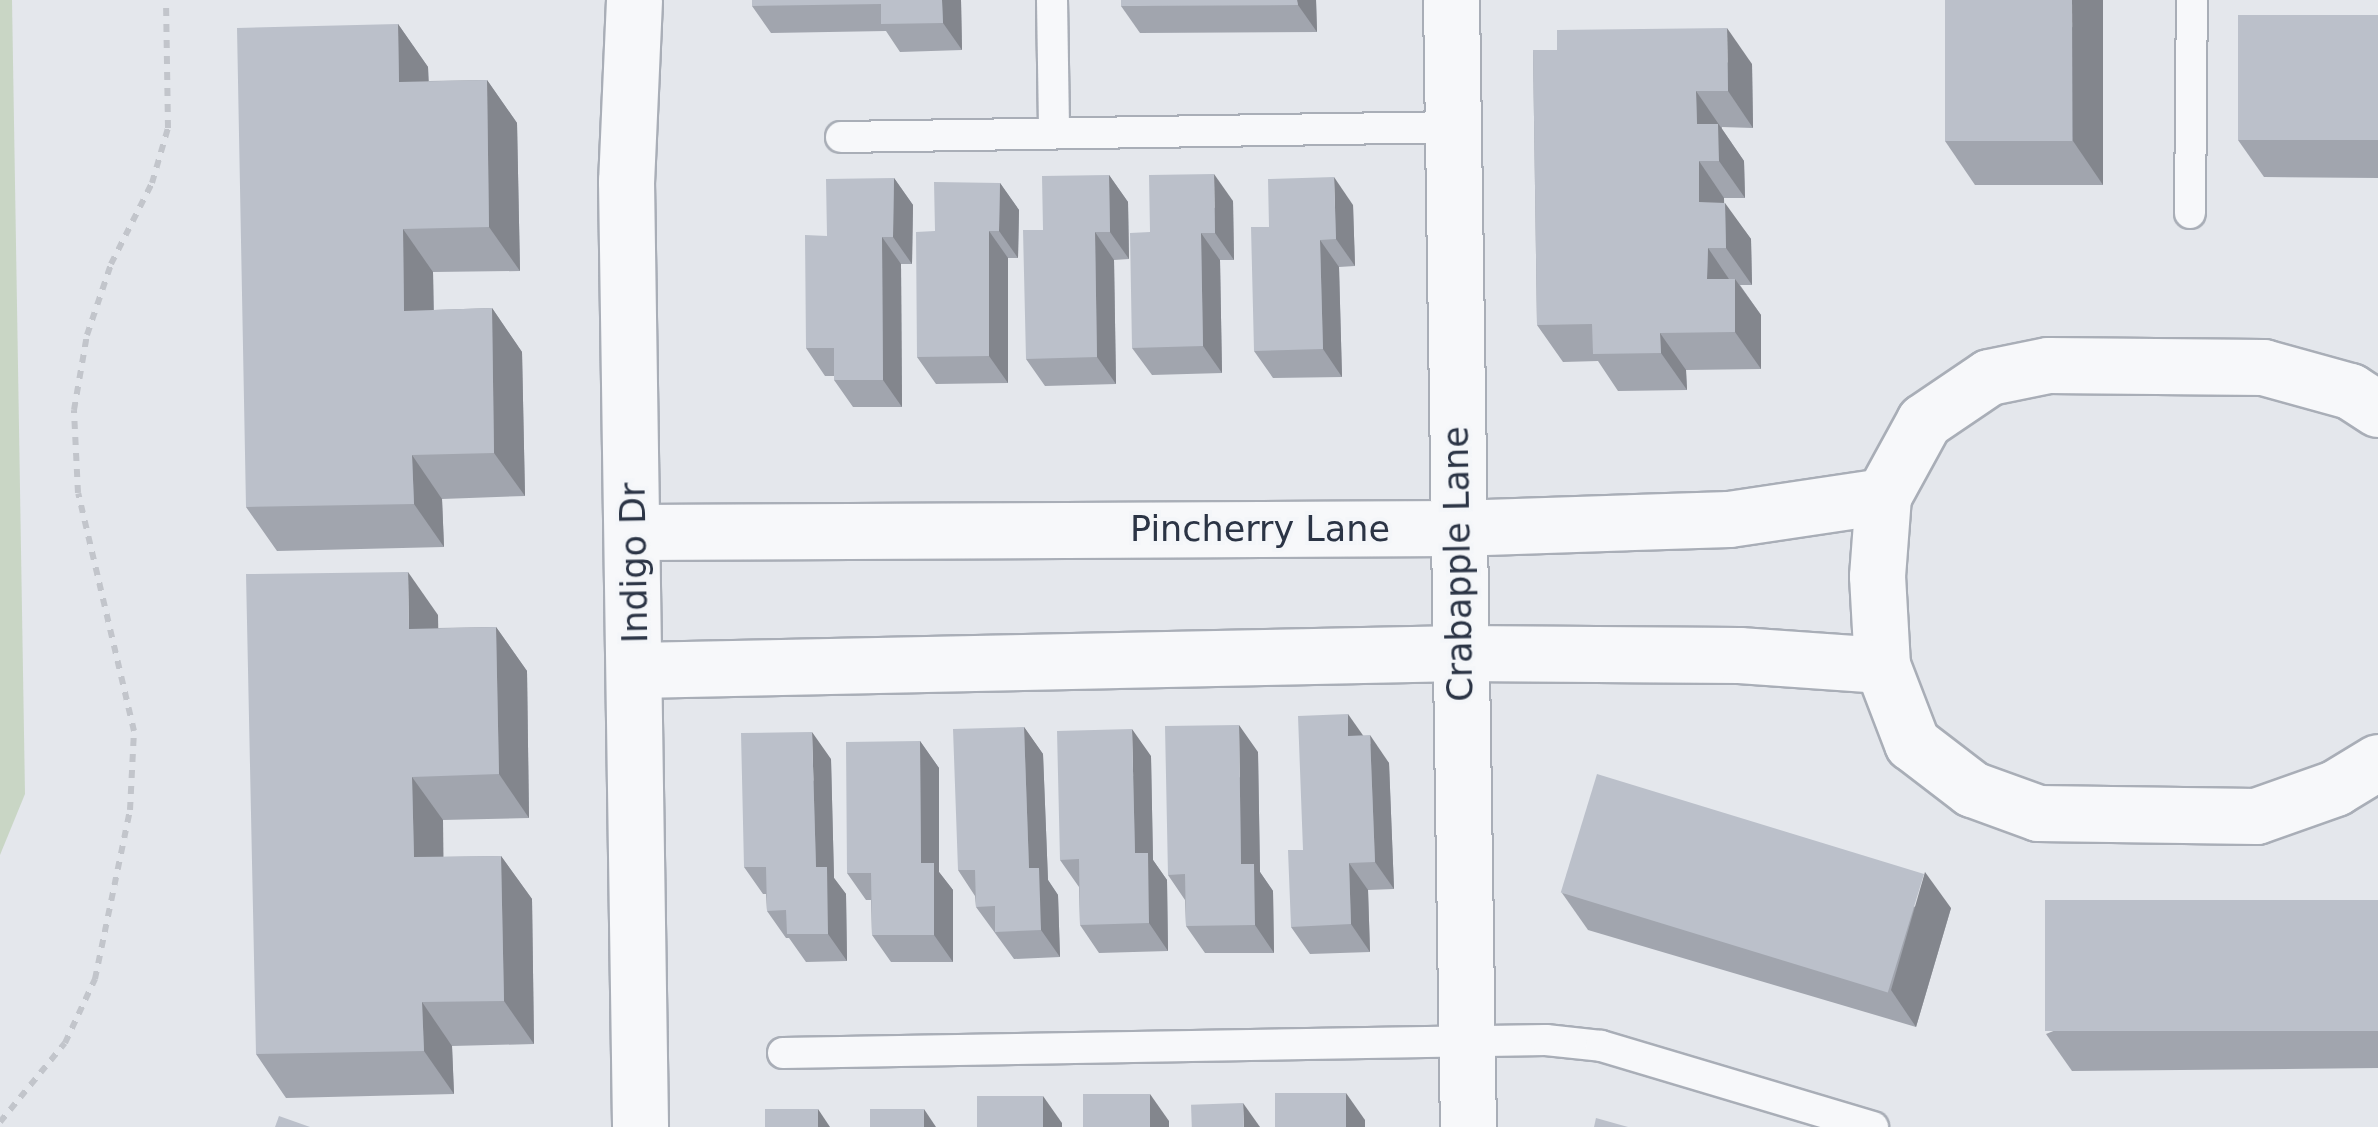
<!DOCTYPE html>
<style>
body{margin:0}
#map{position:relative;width:2378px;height:1127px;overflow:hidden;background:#e4e7ec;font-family:"DejaVu Sans",sans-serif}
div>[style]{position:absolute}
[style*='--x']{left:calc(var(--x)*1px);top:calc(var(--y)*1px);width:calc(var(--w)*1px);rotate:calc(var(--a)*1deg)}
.green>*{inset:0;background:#c9d6c5}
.path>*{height:6px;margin-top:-3px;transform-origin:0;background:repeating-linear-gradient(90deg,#c2c5cb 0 8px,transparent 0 16px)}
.roads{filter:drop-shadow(2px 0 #a9aeb7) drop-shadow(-2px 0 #a9aeb7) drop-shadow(0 2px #a9aeb7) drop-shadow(0 -2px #a9aeb7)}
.service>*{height:30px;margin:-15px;padding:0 15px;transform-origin:15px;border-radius:15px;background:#f7f8fa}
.minor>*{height:55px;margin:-27.5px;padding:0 27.5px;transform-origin:27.5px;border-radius:27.5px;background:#f7f8fa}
.wall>*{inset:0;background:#a1a5ae}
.shaded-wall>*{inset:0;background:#83868d}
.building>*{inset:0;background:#bbc0ca;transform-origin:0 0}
span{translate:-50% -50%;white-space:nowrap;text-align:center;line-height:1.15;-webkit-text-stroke:8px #f4f6f9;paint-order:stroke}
.street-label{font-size:35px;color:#2b3445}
</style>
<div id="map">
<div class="green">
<i style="clip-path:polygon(0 0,12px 0,25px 794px,0 855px)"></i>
</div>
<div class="path">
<i style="--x:0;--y:1122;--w:102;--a:-50.6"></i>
<i style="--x:65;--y:1043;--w:71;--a:-64.9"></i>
<i style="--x:95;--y:979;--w:173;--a:-78.3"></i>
<i style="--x:130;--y:810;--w:79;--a:-87.1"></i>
<i style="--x:134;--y:731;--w:244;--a:-103.2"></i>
<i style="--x:78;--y:493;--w:83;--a:-92.8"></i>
<i style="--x:74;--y:410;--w:76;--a:-80.2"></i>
<i style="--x:87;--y:335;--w:75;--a:-71.3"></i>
<i style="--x:111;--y:264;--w:91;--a:-63.2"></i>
<i style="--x:152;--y:183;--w:57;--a:-73.8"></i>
<i style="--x:168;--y:128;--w:128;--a:-90.9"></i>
</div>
<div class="roads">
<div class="service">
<i style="--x:1052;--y:0;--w:133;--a:89.1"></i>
<i style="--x:841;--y:137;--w:613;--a:-0.93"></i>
<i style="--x:2190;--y:213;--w:213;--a:-89.5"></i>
<i style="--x:783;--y:1053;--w:763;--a:-0.98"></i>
<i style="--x:1546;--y:1040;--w:55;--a:6.2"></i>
<i style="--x:1601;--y:1046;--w:284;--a:16.6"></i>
</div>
<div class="minor">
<i style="--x:634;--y:0;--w:181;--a:92.5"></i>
<i style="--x:626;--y:181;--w:946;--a:89.15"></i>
<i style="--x:1451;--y:0;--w:1127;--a:89.14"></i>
<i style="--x:635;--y:532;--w:820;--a:-0.28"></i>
<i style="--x:1455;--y:528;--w:274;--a:-1.9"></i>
<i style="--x:1729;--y:519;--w:156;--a:-8.5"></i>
<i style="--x:1883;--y:496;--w:85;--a:-61.3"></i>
<i style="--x:1924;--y:421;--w:78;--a:-34.1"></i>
<i style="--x:1989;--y:377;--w:60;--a:-11.5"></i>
<i style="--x:2048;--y:365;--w:215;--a:0.5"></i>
<i style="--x:2263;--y:367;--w:90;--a:15.4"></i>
<i style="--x:2350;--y:391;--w:33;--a:33"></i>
<i style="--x:1882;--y:665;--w:89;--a:-93.2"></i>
<i style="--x:1877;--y:576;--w:80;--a:-85.7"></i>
<i style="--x:636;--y:670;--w:825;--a:-1.18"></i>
<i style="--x:1461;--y:653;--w:278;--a:0.4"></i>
<i style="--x:1739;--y:655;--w:143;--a:4"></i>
<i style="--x:1882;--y:665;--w:84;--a:69"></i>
<i style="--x:1912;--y:743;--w:76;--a:37.5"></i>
<i style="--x:1972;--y:789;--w:70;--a:20"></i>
<i style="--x:2038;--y:813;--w:218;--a:0.8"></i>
<i style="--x:2256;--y:816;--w:84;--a:-19.5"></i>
<i style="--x:2335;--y:788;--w:50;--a:-31.2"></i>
</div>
</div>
<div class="wall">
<i style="clip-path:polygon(752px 0,961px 0,962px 50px,900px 52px,886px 31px,771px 33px,752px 6px)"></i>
<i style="clip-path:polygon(1316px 0,1317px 32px,1140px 33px,1121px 6px)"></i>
<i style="clip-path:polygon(2103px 0,2103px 185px,1975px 185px,1945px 141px)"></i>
<i style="clip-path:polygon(2378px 16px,2378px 178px,2264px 177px,2238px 140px)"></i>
<i style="clip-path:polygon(398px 24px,428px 67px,429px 81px,487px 80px,517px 123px,520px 271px,433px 272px,434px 310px,492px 308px,522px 352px,525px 496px,442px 499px,444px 547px,277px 551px,246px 507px)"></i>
<i style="clip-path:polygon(1533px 50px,1752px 64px,1753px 128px,1722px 127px,1722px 129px,1744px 161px,1745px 198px,1724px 198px,1724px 203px,1751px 239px,1752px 285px,1740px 285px,1761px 315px,1761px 369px,1686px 370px,1687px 390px,1618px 391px,1598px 361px,1563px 362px,1537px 325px)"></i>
<i style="clip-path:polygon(1109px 175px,1128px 202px,1129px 259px,1114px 260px,1116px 384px,1045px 386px,1026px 359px,1043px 230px)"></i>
<i style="clip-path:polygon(894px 178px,913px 205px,912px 264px,901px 264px,902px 407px,853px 407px,834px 380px,834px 376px,825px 376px,806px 348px,827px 236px)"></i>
<i style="clip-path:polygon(1000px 183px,1019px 210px,1018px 258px,1008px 258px,1008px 383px,936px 384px,917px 357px,935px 231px)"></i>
<i style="clip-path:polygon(1233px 201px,1234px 260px,1220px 260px,1222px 373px,1152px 375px,1132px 348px,1150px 232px)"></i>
<i style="clip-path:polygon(1353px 205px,1355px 266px,1339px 267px,1342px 377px,1273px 378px,1254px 351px,1269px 227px)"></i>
<i style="clip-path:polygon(438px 615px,438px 628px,496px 627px,527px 671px,529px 818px,443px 820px,443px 857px,501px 856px,532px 899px,534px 1044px,452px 1046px,454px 1094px,286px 1098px,256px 1054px)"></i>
<i style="clip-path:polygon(1024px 727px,1043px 754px,1048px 880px,1058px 895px,1060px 957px,1014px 959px,976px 907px,975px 896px,958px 870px)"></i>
<i style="clip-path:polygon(1363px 736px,1389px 763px,1394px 889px,1368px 890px,1370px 952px,1310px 954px,1291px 927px,1303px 850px)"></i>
<i style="clip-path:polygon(920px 741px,939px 768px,939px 872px,953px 890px,953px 962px,891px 962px,872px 935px,871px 900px,866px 900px,847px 873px)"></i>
<i style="clip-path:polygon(1258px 752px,1260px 872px,1273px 891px,1274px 953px,1205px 953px,1186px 926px,1185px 900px,1168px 875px)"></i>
<i style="clip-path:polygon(1151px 756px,1153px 860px,1167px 880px,1168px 951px,1099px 953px,1080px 925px,1079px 887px,1060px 860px)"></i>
<i style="clip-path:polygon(831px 759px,834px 878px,846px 894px,847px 961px,806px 962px,789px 938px,786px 938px,767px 911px,766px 894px,763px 894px,744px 867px)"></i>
<i style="clip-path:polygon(1562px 893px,1951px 908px,1916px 1027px,1588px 930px)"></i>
<i style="clip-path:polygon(2378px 900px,2378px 1068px,2072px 1071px,2046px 1034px)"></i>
</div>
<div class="shaded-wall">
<i style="clip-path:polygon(942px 0,961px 0,962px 50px,943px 23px)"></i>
<i style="clip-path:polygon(1297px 0,1316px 0,1317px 32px,1298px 5px)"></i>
<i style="clip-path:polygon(2072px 0,2103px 0,2103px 185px,2073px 141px)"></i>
<i style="clip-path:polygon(398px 24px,428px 67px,429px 125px,399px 82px)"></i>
<i style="clip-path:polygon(1727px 28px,1752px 64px,1753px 128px,1728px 91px)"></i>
<i style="clip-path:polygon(487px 80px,517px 123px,520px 271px,489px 227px)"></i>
<i style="clip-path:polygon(1696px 91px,1744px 161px,1745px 198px,1719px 161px,1697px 124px)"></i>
<i style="clip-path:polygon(1699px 161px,1724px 198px,1725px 239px,1699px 202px)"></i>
<i style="clip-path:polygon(1214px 174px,1233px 201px,1234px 260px,1215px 233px)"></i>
<i style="clip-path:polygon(1109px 175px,1128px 202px,1129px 259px,1110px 232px)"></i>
<i style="clip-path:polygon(1334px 177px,1353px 205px,1355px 266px,1336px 239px)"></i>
<i style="clip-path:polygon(894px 178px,913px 205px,912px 264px,893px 237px)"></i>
<i style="clip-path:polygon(1000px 183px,1019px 210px,1018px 258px,999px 231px)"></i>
<i style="clip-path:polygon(1725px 203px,1751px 239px,1752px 285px,1726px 248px)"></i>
<i style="clip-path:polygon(403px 229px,433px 272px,434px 354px,404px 311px)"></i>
<i style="clip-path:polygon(989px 231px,1008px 258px,1008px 383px,989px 356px)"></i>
<i style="clip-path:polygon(1095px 232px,1114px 260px,1116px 384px,1097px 357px)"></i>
<i style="clip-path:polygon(1201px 233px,1220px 260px,1222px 373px,1203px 346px)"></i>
<i style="clip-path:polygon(882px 237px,901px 264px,902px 407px,883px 380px)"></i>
<i style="clip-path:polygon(1320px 240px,1339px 267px,1342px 377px,1323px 349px)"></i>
<i style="clip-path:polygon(1708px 248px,1733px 285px,1707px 279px)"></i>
<i style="clip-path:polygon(1735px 279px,1761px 315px,1761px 369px,1735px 332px)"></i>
<i style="clip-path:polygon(492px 308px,522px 352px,525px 496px,494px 453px)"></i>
<i style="clip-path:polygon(1660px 333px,1686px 370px,1687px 390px,1661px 353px)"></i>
<i style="clip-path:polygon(412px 455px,442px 499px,444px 547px,414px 504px)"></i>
<i style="clip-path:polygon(408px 572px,438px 615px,439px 672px,409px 629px)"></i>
<i style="clip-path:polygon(496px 627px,527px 671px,529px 818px,499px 774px)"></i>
<i style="clip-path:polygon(1348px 714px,1367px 741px,1348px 736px)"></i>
<i style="clip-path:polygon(1239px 725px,1258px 752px,1260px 872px,1273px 891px,1274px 953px,1255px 925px,1241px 864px)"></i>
<i style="clip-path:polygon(1024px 727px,1043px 754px,1048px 880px,1058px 895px,1060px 957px,1041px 930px,1029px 868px)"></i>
<i style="clip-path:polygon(1132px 729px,1151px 756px,1153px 860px,1167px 880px,1168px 951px,1149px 923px,1135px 853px)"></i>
<i style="clip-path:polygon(812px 732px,831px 759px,834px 878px,846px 894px,847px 961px,828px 934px,816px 867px)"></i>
<i style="clip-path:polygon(1370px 735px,1389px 763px,1394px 889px,1375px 862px)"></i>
<i style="clip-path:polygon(920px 741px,939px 768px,939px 872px,953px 890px,953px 962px,934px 935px,921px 863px)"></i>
<i style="clip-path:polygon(412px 777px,443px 820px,444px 901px,414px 857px)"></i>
<i style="clip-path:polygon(501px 856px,532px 899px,534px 1044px,504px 1001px)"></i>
<i style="clip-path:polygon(1349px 863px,1368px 890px,1370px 952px,1351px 924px)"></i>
<i style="clip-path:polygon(1925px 872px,1951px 908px,1916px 1027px,1891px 990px)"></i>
<i style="clip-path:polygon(422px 1002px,452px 1046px,454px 1094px,424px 1051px)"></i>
<i style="clip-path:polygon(1346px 1093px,1365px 1120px,1365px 1127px,1346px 1127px)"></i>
<i style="clip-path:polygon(1150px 1094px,1169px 1121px,1169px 1127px,1150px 1127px)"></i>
<i style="clip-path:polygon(1043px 1096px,1062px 1123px,1062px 1127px,1043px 1127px)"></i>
<i style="clip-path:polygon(1243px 1103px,1260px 1127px,1244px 1127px)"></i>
<i style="clip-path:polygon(818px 1109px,830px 1127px,818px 1127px)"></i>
<i style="clip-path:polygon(924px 1109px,936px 1127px,924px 1127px)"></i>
</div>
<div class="building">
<i style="clip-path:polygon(752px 0,942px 0,943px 23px,881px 24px,881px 4px,752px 6px)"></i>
<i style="clip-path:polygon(1121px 0,1297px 0,1298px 5px,1121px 6px)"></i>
<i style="left:1945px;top:0;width:127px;height:141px"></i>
<i style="left:2238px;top:15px;width:140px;height:125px"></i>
<i style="clip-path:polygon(398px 24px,399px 82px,487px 80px,489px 227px,403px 229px,404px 311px,492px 308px,494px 453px,412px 455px,414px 504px,246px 507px,237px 28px)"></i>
<i style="clip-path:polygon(1727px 28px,1728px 91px,1696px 91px,1697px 124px,1718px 124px,1719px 161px,1699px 161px,1699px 202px,1725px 203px,1726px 248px,1708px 248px,1707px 279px,1735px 279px,1735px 332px,1660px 333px,1661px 353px,1593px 354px,1592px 324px,1537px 325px,1533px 50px,1557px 50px,1557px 30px)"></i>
<i style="clip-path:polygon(1214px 174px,1215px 233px,1201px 233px,1203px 346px,1132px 348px,1130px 233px,1150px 232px,1149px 175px)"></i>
<i style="clip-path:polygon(1109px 175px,1110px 232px,1095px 232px,1097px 357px,1026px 359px,1023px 230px,1043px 230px,1042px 176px)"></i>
<i style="clip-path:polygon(1334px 177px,1336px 239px,1320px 240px,1323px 349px,1254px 351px,1251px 227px,1269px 227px,1268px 179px)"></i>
<i style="clip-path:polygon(894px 178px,893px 237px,882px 237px,883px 380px,834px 380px,834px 348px,806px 348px,805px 235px,827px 236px,826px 179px)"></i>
<i style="clip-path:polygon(934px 182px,1000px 183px,999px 231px,989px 231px,989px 356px,917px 357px,916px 232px,935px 231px)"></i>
<i style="clip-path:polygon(408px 572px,409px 629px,496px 627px,499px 774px,412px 777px,414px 857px,501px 856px,504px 1001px,422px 1002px,424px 1051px,256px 1054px,246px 574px)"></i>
<i style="clip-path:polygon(1348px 714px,1348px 736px,1370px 735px,1375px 862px,1349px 863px,1351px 924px,1291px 927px,1288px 850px,1303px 850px,1298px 716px)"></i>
<i style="clip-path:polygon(1239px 725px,1241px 864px,1254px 864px,1255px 925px,1186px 926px,1185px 874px,1168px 875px,1165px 726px)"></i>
<i style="clip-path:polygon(1024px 727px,1029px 868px,1039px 868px,1041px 930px,995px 932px,995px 906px,976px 907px,975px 870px,958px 870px,953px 729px)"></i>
<i style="clip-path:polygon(1132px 729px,1135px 853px,1148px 853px,1149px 923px,1080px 925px,1079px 859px,1060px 860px,1057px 731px)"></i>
<i style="clip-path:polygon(812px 732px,816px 867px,827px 867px,828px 934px,787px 934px,786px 910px,767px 911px,766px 867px,744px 867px,741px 733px)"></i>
<i style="clip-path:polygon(920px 741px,921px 863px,934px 863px,934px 935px,872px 935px,871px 873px,847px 873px,846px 742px)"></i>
<i style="left:1597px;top:774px;width:342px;height:124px;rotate:17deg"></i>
<i style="left:2378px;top:900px;width:131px;height:333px;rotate:90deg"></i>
<i style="left:1275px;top:1093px;width:71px;height:34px"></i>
<i style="left:1083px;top:1094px;width:67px;height:33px"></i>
<i style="left:1043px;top:1096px;width:31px;height:66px;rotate:90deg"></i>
<i style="left:1243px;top:1103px;width:24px;height:52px;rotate:88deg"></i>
<i style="left:818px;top:1109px;width:18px;height:53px;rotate:90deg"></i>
<i style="left:924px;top:1109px;width:18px;height:54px;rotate:90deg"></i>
<i style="clip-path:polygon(279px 1116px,310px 1127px,275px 1127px)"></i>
<i style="clip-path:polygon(1596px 1118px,1628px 1127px,1594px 1127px)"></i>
</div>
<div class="street-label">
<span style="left:1260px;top:529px">Pincherry Lane</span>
<span style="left:634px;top:563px;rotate:-91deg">Indigo Dr</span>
<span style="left:1458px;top:564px;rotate:-91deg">Crabapple Lane</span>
</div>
</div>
